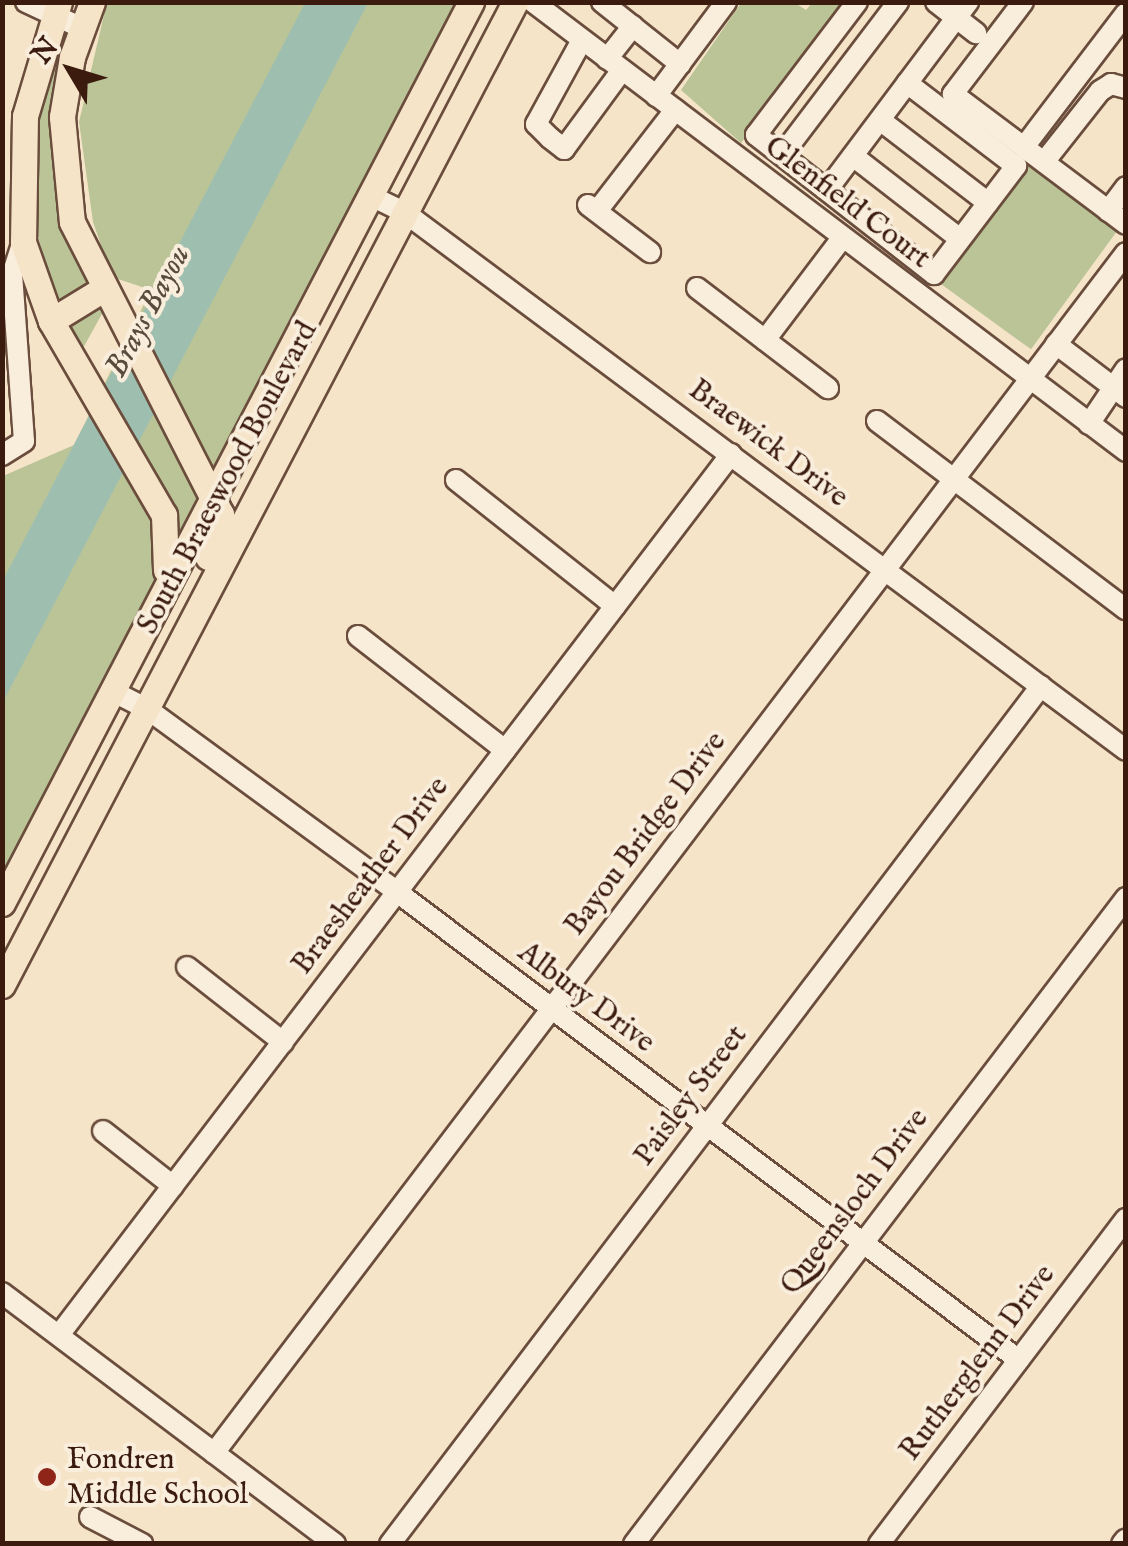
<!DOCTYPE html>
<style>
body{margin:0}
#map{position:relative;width:1128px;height:1546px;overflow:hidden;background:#f6e4c9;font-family:"IM FELL English",serif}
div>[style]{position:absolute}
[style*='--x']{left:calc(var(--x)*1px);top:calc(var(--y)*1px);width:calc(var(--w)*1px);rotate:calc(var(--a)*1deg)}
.green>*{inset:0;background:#bbc497;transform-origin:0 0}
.water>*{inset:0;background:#9ebfb0}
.roads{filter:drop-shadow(2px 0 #6a4d3c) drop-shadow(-2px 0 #6a4d3c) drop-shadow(0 2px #6a4d3c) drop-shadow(0 -2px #6a4d3c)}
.minor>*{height:20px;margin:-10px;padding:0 10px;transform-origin:10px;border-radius:10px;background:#f9eddc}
.major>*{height:25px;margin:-12.5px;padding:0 12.5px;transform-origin:12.5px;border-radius:12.5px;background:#f6e4c9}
.dots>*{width:28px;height:28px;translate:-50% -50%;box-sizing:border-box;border:5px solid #f9eddc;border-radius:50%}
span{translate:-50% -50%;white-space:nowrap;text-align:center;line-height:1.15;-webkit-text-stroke:8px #f9eddc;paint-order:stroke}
.street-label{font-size:30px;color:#3b1b0d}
.poi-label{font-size:30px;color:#3b1b0d}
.left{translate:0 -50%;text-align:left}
.water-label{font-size:32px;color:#594c3e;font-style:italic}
.frame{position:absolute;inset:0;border:5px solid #3b1b0d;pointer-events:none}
.north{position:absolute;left:20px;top:20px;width:100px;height:100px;-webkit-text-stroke:8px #f9eddc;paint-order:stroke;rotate:308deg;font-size:28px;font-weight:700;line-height:40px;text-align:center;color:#3b1b0d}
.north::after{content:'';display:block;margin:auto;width:35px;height:45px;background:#3b1b0d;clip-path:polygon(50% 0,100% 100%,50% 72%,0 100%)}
</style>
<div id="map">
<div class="green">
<i style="clip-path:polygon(107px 2px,459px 3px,3px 872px,3px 476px,74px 445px,151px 290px,112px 277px,93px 222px,79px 122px)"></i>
<i style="clip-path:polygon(741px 3px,795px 3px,806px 10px,812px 3px,847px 3px,741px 143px,681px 90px)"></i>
<i style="clip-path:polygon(59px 37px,65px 39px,67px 55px,70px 237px,89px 285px,58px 305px,32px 216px,34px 112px)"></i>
<i style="left:1026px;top:164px;width:113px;height:147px;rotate:36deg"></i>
<i style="clip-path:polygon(98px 305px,103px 312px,82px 350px,67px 324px)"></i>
</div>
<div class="water">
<i style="clip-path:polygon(305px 3px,368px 3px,3px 702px,3px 580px)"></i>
</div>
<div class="roads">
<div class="minor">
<i style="--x:26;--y:2;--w:62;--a:24.9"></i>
<i style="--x:533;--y:2;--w:744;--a:37.13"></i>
<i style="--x:602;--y:2;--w:100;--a:38.5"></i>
<i style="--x:857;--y:2;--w:167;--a:127.2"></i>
<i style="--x:756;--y:135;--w:226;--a:38"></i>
<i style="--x:934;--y:274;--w:136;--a:-52.8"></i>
<i style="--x:1016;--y:166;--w:137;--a:-142.7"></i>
<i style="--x:936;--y:2;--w:51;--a:37.8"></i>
<i style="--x:1023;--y:2;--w:116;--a:127.3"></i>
<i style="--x:953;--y:94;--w:216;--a:36.9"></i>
<i style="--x:582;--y:40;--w:96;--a:118.7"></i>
<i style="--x:536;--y:124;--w:20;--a:45"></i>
<i style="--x:550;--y:138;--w:18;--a:38"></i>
<i style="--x:564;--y:149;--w:98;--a:-53.7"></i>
<i style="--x:607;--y:59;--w:42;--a:-51.8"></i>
<i style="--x:656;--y:96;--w:117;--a:-53.3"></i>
<i style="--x:880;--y:120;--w:136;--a:37.5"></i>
<i style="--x:1024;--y:147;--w:168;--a:-52.7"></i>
<i style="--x:782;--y:155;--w:192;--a:-52.8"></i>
<i style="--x:853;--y:156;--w:135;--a:37.8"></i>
<i style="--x:1044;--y:162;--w:90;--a:-51.7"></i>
<i style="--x:1100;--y:91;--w:13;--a:-32"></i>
<i style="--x:1111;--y:84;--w:16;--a:15"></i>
<i style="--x:827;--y:190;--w:235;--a:-53.1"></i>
<i style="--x:369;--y:195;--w:39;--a:26"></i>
<i style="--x:404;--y:212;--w:900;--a:36.69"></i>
<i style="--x:588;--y:205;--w:78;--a:37.2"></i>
<i style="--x:597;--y:211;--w:128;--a:-52.3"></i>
<i style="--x:1108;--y:211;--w:30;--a:-53"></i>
<i style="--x:697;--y:288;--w:165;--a:37.4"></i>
<i style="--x:765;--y:340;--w:129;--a:-52.9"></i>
<i style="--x:1056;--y:344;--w:88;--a:37.1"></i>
<i style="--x:877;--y:421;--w:312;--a:37.1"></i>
<i style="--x:1089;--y:424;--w:66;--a:-56.1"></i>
<i style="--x:2;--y:455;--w:26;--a:-32"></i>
<i style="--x:24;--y:441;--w:166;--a:-94.1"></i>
<i style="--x:12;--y:275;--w:35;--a:-72"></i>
<i style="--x:456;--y:480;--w:203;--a:38.4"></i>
<i style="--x:358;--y:636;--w:186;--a:37.8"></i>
<i style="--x:112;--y:691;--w:38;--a:27"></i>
<i style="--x:146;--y:708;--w:311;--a:36.2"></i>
<i style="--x:397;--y:892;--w:778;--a:36.96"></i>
<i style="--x:187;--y:967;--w:122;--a:38"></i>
<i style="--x:103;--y:1131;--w:89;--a:38.2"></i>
<i style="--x:2;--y:1293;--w:417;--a:37"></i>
<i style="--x:59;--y:1335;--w:1108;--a:-52.66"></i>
<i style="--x:214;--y:1453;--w:1507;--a:-52.77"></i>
<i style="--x:90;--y:1517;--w:59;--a:27.4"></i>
<i style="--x:390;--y:1544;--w:1077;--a:-52.81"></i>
<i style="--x:634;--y:1544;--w:812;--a:-52.71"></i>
<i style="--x:879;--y:1544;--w:408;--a:-52.8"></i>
<i style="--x:1122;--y:1544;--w:6;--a:-51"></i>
</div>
<div class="major">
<i style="--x:59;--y:2;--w:119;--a:106.6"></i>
<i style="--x:25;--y:116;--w:126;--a:90.9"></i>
<i style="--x:23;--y:242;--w:84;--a:70.5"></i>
<i style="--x:51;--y:321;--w:225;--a:59.8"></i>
<i style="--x:164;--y:515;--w:55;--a:87.9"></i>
<i style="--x:92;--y:2;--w:59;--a:110"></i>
<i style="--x:72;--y:57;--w:61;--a:99.5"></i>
<i style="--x:62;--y:117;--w:105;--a:84.6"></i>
<i style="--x:72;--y:222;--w:328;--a:63"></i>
<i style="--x:221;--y:514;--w:45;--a:106.8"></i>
<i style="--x:51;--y:321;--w:61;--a:-31.6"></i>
<i style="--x:2;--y:903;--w:1016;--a:-62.5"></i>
<i style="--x:2;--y:985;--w:1109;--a:-62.44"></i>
</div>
</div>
<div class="dots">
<i style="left:47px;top:1477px;background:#8f2418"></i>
</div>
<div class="street-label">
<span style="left:847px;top:203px;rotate:37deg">Glenfield Court</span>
<span style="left:768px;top:444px;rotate:37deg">Braewick Drive</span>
<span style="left:228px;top:478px;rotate:-62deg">South Braeswood Boulevard</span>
<span style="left:646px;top:834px;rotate:-53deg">Bayou Bridge Drive</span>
<span style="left:371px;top:876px;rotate:-53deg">Braesheather Drive</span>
<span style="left:586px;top:998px;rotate:37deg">Albury Drive</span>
<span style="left:691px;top:1096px;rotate:-53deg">Paisley Street</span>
<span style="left:855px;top:1202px;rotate:-53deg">Queensloch Drive</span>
<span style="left:978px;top:1363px;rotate:-53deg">Rutherglenn Drive</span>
</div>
<div class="poi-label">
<span class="left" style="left:67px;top:1477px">Fondren<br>Middle School</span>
</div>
<div class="water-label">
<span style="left:149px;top:312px;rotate:-62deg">Brays Bayou</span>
</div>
<div class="frame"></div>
<div class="north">N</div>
</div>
